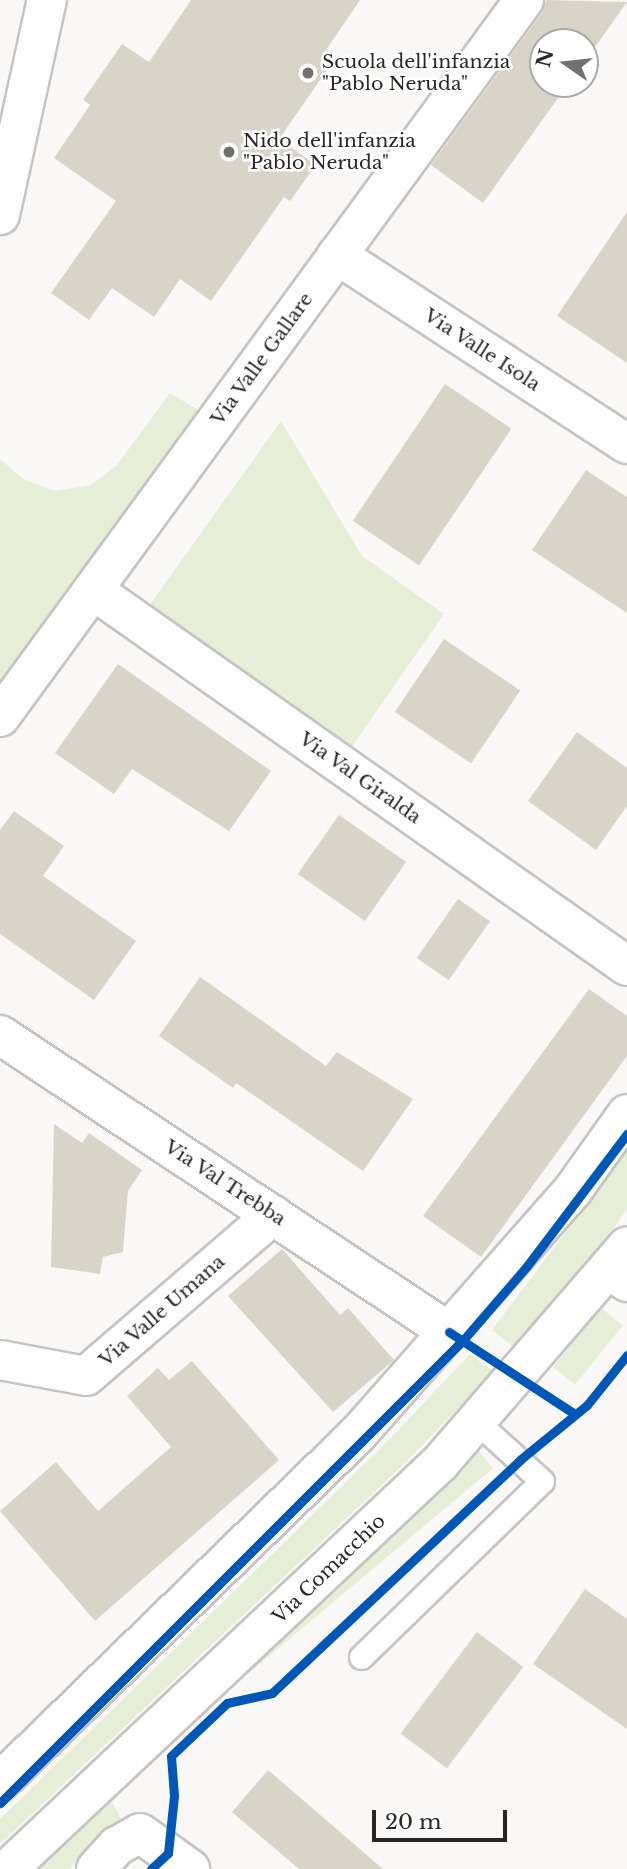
<!DOCTYPE html>
<style>
body{margin:0}
#map{position:relative;width:627px;height:1869px;overflow:hidden;background:#f9f8f6;font-family:"Libre Baskerville",serif}
div>[style]{position:absolute}
[style*='--x']{left:calc(var(--x)*1px);top:calc(var(--y)*1px);width:calc(var(--w)*1px);rotate:calc(var(--a)*1deg)}
.green>*{inset:0;background:#e6eed8;transform-origin:0 0}
.building>*{inset:0;background:#d9d4c9;transform-origin:0 0}
.roads{filter:drop-shadow(2px 0 #c5c4c3) drop-shadow(-2px 0 #c5c4c3) drop-shadow(0 2px #c5c4c3) drop-shadow(0 -2px #c5c4c3)}
.service>*{height:23px;margin:-11.5px;padding:0 11.5px;transform-origin:11.5px;border-radius:11.5px;background:#fefefe}
.minor>*{height:38px;margin:-19px;padding:0 19px;transform-origin:19px;border-radius:19px;background:#fefefe}
.secondary>*{height:38px;margin:-19px;padding:0 19px;transform-origin:19px;border-radius:19px;background:#fefefe}
.cycleway>*{height:9px;margin:-4.5px;padding:0 4.5px;transform-origin:4.5px;border-radius:4.5px;background:#0057b8}
.dots>*{width:19px;height:19px;translate:-50% -50%;box-sizing:border-box;border:4px solid #fff;border-radius:50%}
span{translate:-50% -50%;white-space:nowrap;text-align:center;line-height:1.15;-webkit-text-stroke:5px #fff;paint-order:stroke}
.poi-label{font-size:19px;color:#282726}
.left{translate:0 -50%;text-align:left}
.street-label{font-size:19px;color:#282726}
.north{position:absolute;left:529px;top:28px;width:70px;height:70px;box-sizing:border-box;background:#fff;border:2px solid #a9a9a8;border-radius:50%;rotate:284deg;font-size:19px;font-weight:700;line-height:28px;text-align:center;color:#282726}
.north::after{content:'';display:block;margin:auto;width:24px;height:32px;background:#71706f;clip-path:polygon(50% 0,100% 100%,50% 72%,0 100%)}
.scale{position:absolute;left:372px;top:1810px;width:135px;height:32px;box-sizing:border-box;border:4px solid #282726;border-top:0;padding-left:9px;font-size:21px;line-height:24px;white-space:nowrap;color:#282726;-webkit-text-stroke:5px #fff;paint-order:stroke}
</style>
<div id="map">
<div class="green">
<i style="clip-path:polygon(170px 393px,208px 416px,0 698px,0 459px,23px 479px,55px 491px,91px 485px,117px 465px)"></i>
<i style="clip-path:polygon(281px 421px,362px 556px,444px 614px,349px 751px,148px 607px)"></i>
<i style="clip-path:polygon(627px 1151px,627px 1209px,591px 1260px,514px 1347px,492px 1330px)"></i>
<i style="left:601px;top:1308px;width:28px;height:76px;rotate:39deg"></i>
<i style="clip-path:polygon(470px 1354px,494px 1372px,401px 1467px,0 1844px,0 1819px,381px 1448px)"></i>
<i style="left:477px;top:1449px;width:25px;height:313px;rotate:50deg"></i>
<i style="clip-path:polygon(112px 1802px,122px 1820px,69px 1869px,38px 1869px)"></i>
</div>
<div class="building">
<i style="clip-path:polygon(191px 0,360px 0,322px 56px,332px 63px,279px 139px,316px 165px,290px 201px,284px 197px,211px 301px,180px 279px,154px 317px,112px 288px,89px 320px,51px 293px,116px 201px,54px 158px,90px 105px,83px 100px,122px 44px,149px 62px)"></i>
<i style="clip-path:polygon(546px 0,627px 2px,585px 61px,585px 42px,543px 42px,543px 84px,568px 84px,483px 203px,431px 165px,542px 13px)"></i>
<i style="clip-path:polygon(627px 212px,627px 363px,557px 316px)"></i>
<i style="left:445px;top:384px;width:80px;height:165px;rotate:34deg"></i>
<i style="clip-path:polygon(586px 470px,627px 497px,627px 613px,532px 550px)"></i>
<i style="left:444px;top:639px;width:92px;height:88px;rotate:34deg"></i>
<i style="clip-path:polygon(118px 664px,271px 771px,229px 831px,132px 769px,114px 794px,55px 753px)"></i>
<i style="clip-path:polygon(577px 732px,627px 768px,627px 806px,596px 850px,528px 801px)"></i>
<i style="clip-path:polygon(14px 811px,64px 846px,43px 876px,136px 941px,94px 1000px,0 934px,0 830px)"></i>
<i style="left:339px;top:815px;width:82px;height:72px;rotate:35deg"></i>
<i style="left:458px;top:899px;width:39px;height:72px;rotate:35deg"></i>
<i style="clip-path:polygon(200px 977px,326px 1066px,337px 1052px,413px 1099px,363px 1171px,236px 1083px,233px 1088px,159px 1036px)"></i>
<i style="clip-path:polygon(589px 989px,627px 1016px,627px 1056px,481px 1257px,423px 1216px)"></i>
<i style="clip-path:polygon(54px 1124px,82px 1143px,89px 1133px,142px 1170px,128px 1191px,123px 1252px,103px 1257px,100px 1274px,51px 1267px)"></i>
<i style="clip-path:polygon(282px 1249px,340px 1315px,348px 1308px,394px 1360px,333px 1412px,228px 1296px)"></i>
<i style="clip-path:polygon(192px 1361px,279px 1460px,95px 1621px,0 1511px,56px 1462px,98px 1511px,171px 1447px,127px 1396px,158px 1368px,169px 1380px)"></i>
<i style="clip-path:polygon(585px 1589px,627px 1619px,627px 1729px,533px 1664px)"></i>
<i style="left:477px;top:1632px;width:58px;height:127px;rotate:37deg"></i>
<i style="clip-path:polygon(268px 1770px,383px 1869px,299px 1869px,232px 1812px)"></i>
</div>
<div class="roads">
<div class="service">
<i style="--x:361;--y:1657;--w:252;--a:-44.2"></i>
<i style="--x:542;--y:1481;--w:86;--a:-137.8"></i>
</div>
<div class="minor">
<i style="--x:0;--y:215;--w:220;--a:-77.7"></i>
<i style="--x:337;--y:255;--w:346;--a:33.1"></i>
<i style="--x:93;--y:590;--w:653;--a:35.15"></i>
<i style="--x:0;--y:717;--w:888;--a:-53.84"></i>
<i style="--x:0;--y:1035;--w:538;--a:33.48"></i>
<i style="--x:610;--y:1270;--w:21;--a:35"></i>
<i style="--x:0;--y:1360;--w:87;--a:10.5"></i>
<i style="--x:86;--y:1376;--w:247;--a:-40.7"></i>
<i style="--x:0;--y:1782;--w:498;--a:-44.2"></i>
<i style="--x:357;--y:1435;--w:327;--a:-48.6"></i>
<i style="--x:573;--y:1190;--w:93;--a:-54.6"></i>
<i style="--x:96;--y:1869;--w:31;--a:-48"></i>
<i style="--x:117;--y:1846;--w:26;--a:-29"></i>
<i style="--x:140;--y:1833;--w:62;--a:35.8"></i>
</div>
<div class="secondary">
<i style="--x:8;--y:1869;--w:593;--a:-43.22"></i>
<i style="--x:440;--y:1463;--w:286;--a:-49.2"></i>
</div>
</div>
<div class="cycleway">
<i style="--x:449;--y:1332;--w:150;--a:33.1"></i>
<i style="--x:0;--y:1803;--w:656;--a:-45"></i>
<i style="--x:464;--y:1339;--w:96;--a:-49.2"></i>
<i style="--x:527;--y:1266;--w:166;--a:-52.9"></i>
<i style="--x:151;--y:1869;--w:23;--a:-43"></i>
<i style="--x:168;--y:1853;--w:57;--a:-84"></i>
<i style="--x:174;--y:1796;--w:40;--a:-94.3"></i>
<i style="--x:171;--y:1756;--w:77;--a:-43.4"></i>
<i style="--x:227;--y:1703;--w:46;--a:-12.5"></i>
<i style="--x:272;--y:1693;--w:342;--a:-43.2"></i>
<i style="--x:521;--y:1459;--w:85;--a:-39.3"></i>
<i style="--x:587;--y:1405;--w:64;--a:-51.3"></i>
</div>
<div class="dots">
<i style="left:308px;top:73px;background:#71706f"></i>
<i style="left:229px;top:152px;background:#71706f"></i>
</div>
<div class="poi-label">
<span class="left" style="left:322px;top:73px">Scuola dell'infanzia<br>"Pablo Neruda"</span>
<span class="left" style="left:243px;top:152px">Nido dell'infanzia<br>"Pablo Neruda"</span>
</div>
<div class="street-label">
<span style="left:482px;top:350px;rotate:33deg">Via Valle Isola</span>
<span style="left:262px;top:359px;rotate:-54deg">Via Valle Gallare</span>
<span style="left:360px;top:778px;rotate:35deg">Via Val Giralda</span>
<span style="left:225px;top:1183px;rotate:33deg">Via Val Trebba</span>
<span style="left:162px;top:1311px;rotate:-41deg">Via Valle Umana</span>
<span style="left:329px;top:1569px;rotate:-44deg">Via Comacchio</span>
</div>
<div class="north">N</div>
<div class="scale">20 m</div>
</div>
